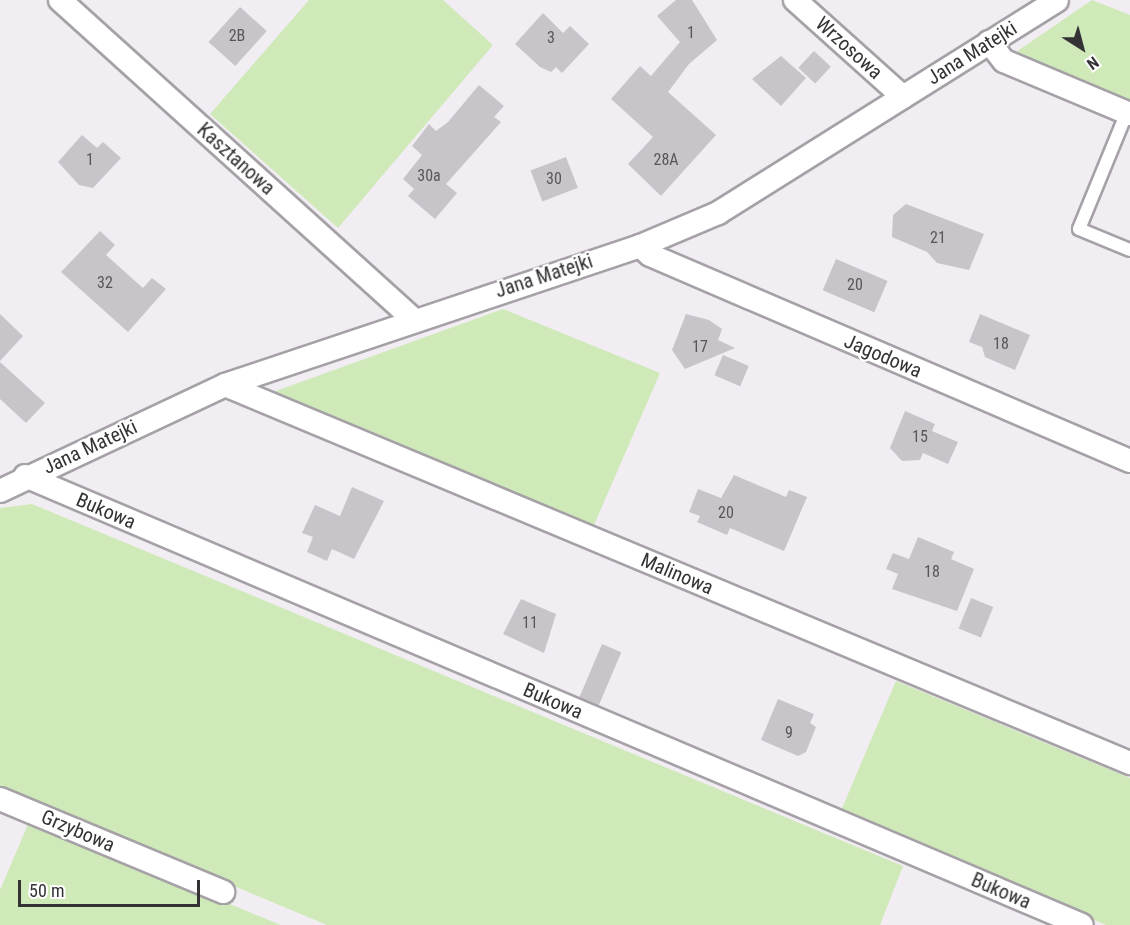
<!DOCTYPE html>
<style>
body{margin:0}
#map{position:relative;width:1130px;height:925px;overflow:hidden;background:#f1edf3;font-family:"Roboto Condensed",sans-serif}
div>[style]{position:absolute}
[style*='--x']{left:calc(var(--x)*1px);top:calc(var(--y)*1px);width:calc(var(--w)*1px);rotate:calc(var(--a)*1deg)}
.green>*{inset:0;background:#cfeab8}
.building>*{inset:0;background:#c8c4ca;transform-origin:0 0}
.roads{filter:drop-shadow(2px 0 #a5a1a7) drop-shadow(-2px 0 #a5a1a7) drop-shadow(0 2px #a5a1a7) drop-shadow(0 -2px #a5a1a7)}
.service>*{height:12px;margin:-6px;padding:0 6px;transform-origin:6px;border-radius:6px;background:#fff}
.minor>*{height:22px;margin:-11px;padding:0 11px;transform-origin:11px;border-radius:11px;background:#fff}
span{translate:-50% -50%;white-space:nowrap;text-align:center;line-height:1.15;-webkit-text-stroke:4.5px #fff;paint-order:stroke}
.number-label{font-size:16px;color:#59565a}
.number-label span{-webkit-text-stroke-width:0}
.street-label{font-size:20px;color:#343234}
.north{position:absolute;left:1052px;top:18px;width:60px;height:60px;-webkit-text-stroke:4px #fff;paint-order:stroke;rotate:144deg;font-size:16px;font-weight:700;line-height:24px;text-align:center;color:#343234}
.north::after{content:'';display:block;margin:auto;width:21px;height:27px;background:#343234;clip-path:polygon(50% 0,100% 100%,50% 72%,0 100%)}
.scale{position:absolute;left:18px;top:880px;width:182px;height:27px;box-sizing:border-box;border:3px solid #343234;border-top:0;padding-left:8px;font-size:18px;line-height:21px;white-space:nowrap;color:#343234;-webkit-text-stroke:4px #fff;paint-order:stroke}
</style>
<div id="map">
<div class="green">
<i style="clip-path:polygon(309px 0,443px 0,493px 45px,338px 228px,210px 114px)"></i>
<i style="clip-path:polygon(1092px 0,1130px 15px,1130px 100px,1016px 52px)"></i>
<i style="clip-path:polygon(503px 309px,660px 373px,594px 525px,273px 392px)"></i>
<i style="clip-path:polygon(32px 504px,903px 866px,880px 925px,327px 925px,0 788px,0 508px)"></i>
<i style="clip-path:polygon(896px 681px,1130px 778px,1130px 925px,1106px 925px,840px 813px)"></i>
<i style="clip-path:polygon(29px 822px,281px 925px,0 925px,0 890px)"></i>
</div>
<div class="building">
<i style="clip-path:polygon(676px 0,692px 0,717px 40px,689px 64px,668px 92px,716px 135px,661px 196px,628px 164px,653px 137px,611px 99px,640px 66px,651px 76px,680px 42px,657px 16px)"></i>
<i style="left:240px;top:7px;width:36px;height:47px;rotate:42deg"></i>
<i style="clip-path:polygon(543px 13px,563px 33px,570px 26px,589px 44px,562px 73px,556px 67px,551px 72px,540px 67px,515px 44px)"></i>
<i style="left:814px;top:51px;width:23px;height:23px;rotate:43deg"></i>
<i style="clip-path:polygon(781px 56px,806px 78px,781px 106px,752px 79px)"></i>
<i style="clip-path:polygon(479px 85px,504px 106px,494px 117px,501px 122px,446px 184px,457px 193px,435px 219px,408px 196px,414px 189px,403px 179px,422px 155px,412px 146px,429px 124px,436px 131px,448px 122px)"></i>
<i style="clip-path:polygon(82px 135px,97px 148px,103px 142px,121px 158px,93px 188px,79px 185px,58px 162px)"></i>
<i style="left:566px;top:157px;width:33px;height:38px;rotate:69deg"></i>
<i style="clip-path:polygon(906px 204px,984px 234px,969px 270px,937px 263px,927px 252px,892px 237px,893px 215px)"></i>
<i style="clip-path:polygon(100px 231px,115px 245px,106px 255px,143px 288px,152px 278px,166px 289px,128px 332px,61px 272px)"></i>
<i style="left:836px;top:259px;width:56px;height:34px;rotate:23deg"></i>
<i style="clip-path:polygon(0 314px,23px 336px,0 361px)"></i>
<i style="clip-path:polygon(686px 314px,709px 320px,722px 329px,718px 340px,735px 348px,685px 369px,672px 350px)"></i>
<i style="clip-path:polygon(980px 314px,1030px 335px,1015px 370px,985px 357px,982px 347px,969px 342px)"></i>
<i style="left:723px;top:355px;width:28px;height:22px;rotate:23deg"></i>
<i style="clip-path:polygon(0 362px,45px 403px,26px 423px,0 399px)"></i>
<i style="clip-path:polygon(905px 411px,935px 424px,932px 431px,958px 442px,948px 464px,923px 453px,920px 460px,902px 461px,890px 448px)"></i>
<i style="clip-path:polygon(734px 475px,786px 497px,789px 490px,807px 497px,784px 551px,730px 528px,727px 535px,697px 522px,700px 516px,689px 512px,698px 489px,721px 498px)"></i>
<i style="clip-path:polygon(352px 487px,384px 501px,354px 559px,332px 549px,327px 561px,307px 552px,313px 537px,302px 533px,315px 505px,340px 516px)"></i>
<i style="clip-path:polygon(918px 537px,954px 552px,951px 559px,974px 569px,957px 611px,892px 589px,898px 574px,886px 569px,893px 553px,909px 559px)"></i>
<i style="left:971px;top:598px;width:24px;height:33px;rotate:22deg"></i>
<i style="clip-path:polygon(521px 599px,556px 614px,544px 653px,503px 634px)"></i>
<i style="left:602px;top:644px;width:21px;height:58px;rotate:23deg"></i>
<i style="clip-path:polygon(778px 699px,814px 714px,810px 723px,816px 727px,806px 752px,798px 756px,761px 740px)"></i>
</div>
<div class="roads">
<div class="service">
<i style="--x:1127;--y:112;--w:126;--a:112.3"></i>
<i style="--x:1079;--y:229;--w:55;--a:22.4"></i>
</div>
<div class="minor">
<i style="--x:60;--y:0;--w:474;--a:42.1"></i>
<i style="--x:795;--y:0;--w:145;--a:41.9"></i>
<i style="--x:989;--y:42;--w:24;--a:52"></i>
<i style="--x:1004;--y:61;--w:137;--a:22.8"></i>
<i style="--x:640;--y:246;--w:13;--a:42"></i>
<i style="--x:650;--y:255;--w:522;--a:23.23"></i>
<i style="--x:225;--y:385;--w:981;--a:22.67"></i>
<i style="--x:25;--y:476;--w:1148;--a:23.02"></i>
<i style="--x:0;--y:491;--w:249;--a:-25.2"></i>
<i style="--x:225;--y:385;--w:438;--a:-18.5"></i>
<i style="--x:640;--y:246;--w:85;--a:-22.9"></i>
<i style="--x:718;--y:213;--w:400;--a:-32.1"></i>
<i style="--x:0;--y:799;--w:242;--a:22.6"></i>
</div>
</div>
<div class="number-label">
<span style="left:691px;top:33px">1</span>
<span style="left:237px;top:36px">2B</span>
<span style="left:551px;top:38px">3</span>
<span style="left:90px;top:160px">1</span>
<span style="left:666px;top:160px">28A</span>
<span style="left:429px;top:176px">30a</span>
<span style="left:554px;top:179px">30</span>
<span style="left:938px;top:238px">21</span>
<span style="left:105px;top:283px">32</span>
<span style="left:855px;top:285px">20</span>
<span style="left:1001px;top:344px">18</span>
<span style="left:700px;top:347px">17</span>
<span style="left:920px;top:437px">15</span>
<span style="left:726px;top:513px">20</span>
<span style="left:932px;top:572px">18</span>
<span style="left:530px;top:623px">11</span>
<span style="left:789px;top:733px">9</span>
</div>
<div class="street-label">
<span style="left:849px;top:48px;rotate:42deg">Wrzosowa</span>
<span style="left:972px;top:53px;rotate:-32deg">Jana Matejki</span>
<span style="left:236px;top:159px;rotate:42deg">Kasztanowa</span>
<span style="left:544px;top:276px;rotate:-18deg">Jana Matejki</span>
<span style="left:883px;top:356px;rotate:23deg">Jagodowa</span>
<span style="left:90px;top:447px;rotate:-25deg">Jana Matejki</span>
<span style="left:106px;top:511px;rotate:23deg">Bukowa</span>
<span style="left:677px;top:574px;rotate:23deg">Malinowa</span>
<span style="left:553px;top:701px;rotate:23deg">Bukowa</span>
<span style="left:78px;top:831px;rotate:23deg">Grzybowa</span>
<span style="left:1001px;top:891px;rotate:23deg">Bukowa</span>
</div>
<div class="north">N</div>
<div class="scale">50 m</div>
</div>
